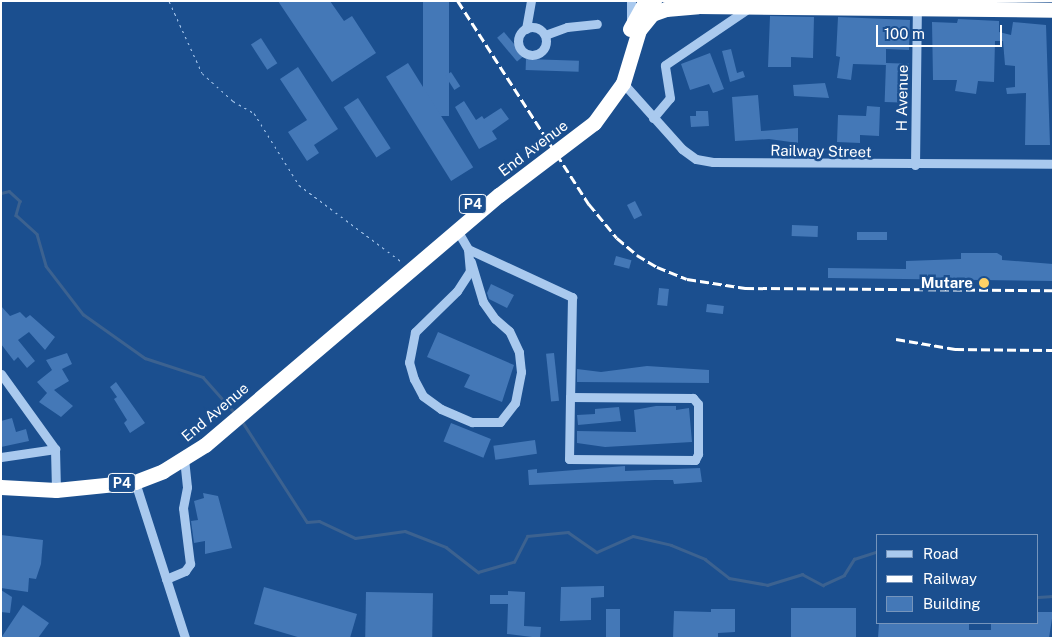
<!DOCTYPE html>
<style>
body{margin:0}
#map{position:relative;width:1054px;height:639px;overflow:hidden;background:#1b4f8f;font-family:"Public Sans",sans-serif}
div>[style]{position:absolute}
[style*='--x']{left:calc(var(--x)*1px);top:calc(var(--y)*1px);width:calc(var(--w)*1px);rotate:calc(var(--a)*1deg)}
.stream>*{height:2.5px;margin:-1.25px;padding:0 1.25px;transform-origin:1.25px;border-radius:1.25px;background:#3c6290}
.building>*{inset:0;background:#4478b7;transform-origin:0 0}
.path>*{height:1px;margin-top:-0.5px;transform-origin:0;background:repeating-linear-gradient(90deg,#a9c9ee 0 2.5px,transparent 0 6.5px)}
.minor>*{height:9px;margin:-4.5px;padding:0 4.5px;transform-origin:4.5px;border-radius:4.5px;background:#a9c9ee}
.minor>.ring{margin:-4.5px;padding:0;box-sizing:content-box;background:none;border:9px solid #a9c9ee;border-radius:50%}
.highway>*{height:15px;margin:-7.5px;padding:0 7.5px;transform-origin:7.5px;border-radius:7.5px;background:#fff}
.rail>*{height:2.5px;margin-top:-1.25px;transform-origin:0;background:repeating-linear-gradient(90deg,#fff 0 9px,transparent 0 13px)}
.dots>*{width:14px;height:14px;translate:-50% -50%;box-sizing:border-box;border:2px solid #1b4f8f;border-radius:50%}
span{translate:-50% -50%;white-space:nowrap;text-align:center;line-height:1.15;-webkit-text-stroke:5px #1b4f8f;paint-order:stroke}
.shield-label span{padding:1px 4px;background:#1b4f8f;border:1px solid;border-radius:4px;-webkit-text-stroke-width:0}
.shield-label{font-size:14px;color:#fff;font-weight:700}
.street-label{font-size:15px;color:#fff}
.poi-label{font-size:15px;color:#fff;font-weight:700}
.right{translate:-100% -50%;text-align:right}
.frame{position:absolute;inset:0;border:2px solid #fff;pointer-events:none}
.legend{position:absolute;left:876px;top:534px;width:162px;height:90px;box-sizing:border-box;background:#1b4f8f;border:1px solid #7695bc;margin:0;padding:6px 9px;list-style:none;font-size:15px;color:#fff}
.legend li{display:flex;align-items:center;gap:10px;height:25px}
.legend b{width:25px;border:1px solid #7695bc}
.scale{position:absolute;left:876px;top:25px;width:126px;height:22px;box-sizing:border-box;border:2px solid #fff;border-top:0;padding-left:6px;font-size:15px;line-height:18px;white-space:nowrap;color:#fff;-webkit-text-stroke:4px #1b4f8f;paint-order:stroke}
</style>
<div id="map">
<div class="stream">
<i style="--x:1;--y:193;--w:8;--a:-14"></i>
<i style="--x:9;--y:191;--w:15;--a:42"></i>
<i style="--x:20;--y:201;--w:15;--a:106"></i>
<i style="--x:16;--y:215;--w:28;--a:42"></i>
<i style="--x:37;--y:234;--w:33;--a:74"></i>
<i style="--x:46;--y:266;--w:61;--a:52.4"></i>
<i style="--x:83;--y:314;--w:76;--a:35.4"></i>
<i style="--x:145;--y:358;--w:61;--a:18.1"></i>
<i style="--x:203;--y:377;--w:48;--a:48.4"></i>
<i style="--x:242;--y:421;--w:120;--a:57.2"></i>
<i style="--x:307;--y:522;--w:12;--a:-5"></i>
<i style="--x:319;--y:521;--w:40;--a:25"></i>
<i style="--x:355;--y:538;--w:50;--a:-8"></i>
<i style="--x:405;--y:531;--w:44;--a:21.3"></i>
<i style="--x:446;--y:547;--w:41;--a:38"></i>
<i style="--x:478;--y:572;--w:37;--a:-16"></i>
<i style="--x:514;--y:562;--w:29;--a:-63"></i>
<i style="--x:527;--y:536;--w:41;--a:-5.6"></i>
<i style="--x:568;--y:532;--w:35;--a:35"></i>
<i style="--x:597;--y:552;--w:39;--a:-24"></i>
<i style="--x:633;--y:536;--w:39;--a:13"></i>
<i style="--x:671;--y:545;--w:37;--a:22"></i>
<i style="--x:705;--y:559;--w:31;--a:38"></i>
<i style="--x:729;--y:578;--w:39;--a:10"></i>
<i style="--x:767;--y:585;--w:37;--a:-17"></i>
<i style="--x:802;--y:574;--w:24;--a:28"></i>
<i style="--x:823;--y:585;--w:23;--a:-25"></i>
<i style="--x:844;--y:575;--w:19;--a:-58"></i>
<i style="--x:854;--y:559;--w:25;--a:-18"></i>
<i style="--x:1038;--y:597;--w:15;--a:-4"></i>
</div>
<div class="building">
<i style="clip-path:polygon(278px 1px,330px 1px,344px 21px,352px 16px,376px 53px,332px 82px)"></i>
<i style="left:423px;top:1px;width:26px;height:115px"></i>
<i style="clip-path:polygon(770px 16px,814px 17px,813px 58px,791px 57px,791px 67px,768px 67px)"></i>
<i style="clip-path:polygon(838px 17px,910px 20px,909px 50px,886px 49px,886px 65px,853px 64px,851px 80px,837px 78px,840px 57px,836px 56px)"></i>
<i style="clip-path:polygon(958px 19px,999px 21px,999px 32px,1011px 35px,1013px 22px,1046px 25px,1050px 145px,1025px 145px,1026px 93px,1007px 94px,1006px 88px,1015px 87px,1015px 66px,1005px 65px,1003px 41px,995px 41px,994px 82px,978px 81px,976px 94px,955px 91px,957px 80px,933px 80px,932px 22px,957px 23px)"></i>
<i style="left:504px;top:32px;width:31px;height:9px;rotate:50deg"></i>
<i style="left:261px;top:38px;width:30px;height:12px;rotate:57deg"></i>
<i style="clip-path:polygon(731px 49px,737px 73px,743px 71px,745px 77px,730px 82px,722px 51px)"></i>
<i style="clip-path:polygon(710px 53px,724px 89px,713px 93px,709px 84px,690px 90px,681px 64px)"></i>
<i style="left:526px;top:59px;width:53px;height:11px;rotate:2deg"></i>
<i style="left:408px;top:63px;width:123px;height:26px;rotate:58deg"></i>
<i style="left:886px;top:63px;width:23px;height:39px;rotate:2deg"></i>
<i style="clip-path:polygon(298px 67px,338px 129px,314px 145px,319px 153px,307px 161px,288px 132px,307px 120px,280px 79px)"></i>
<i style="left:451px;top:72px;width:17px;height:7px;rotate:57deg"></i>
<i style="clip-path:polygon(825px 83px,829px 98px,794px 96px,793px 85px)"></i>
<i style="clip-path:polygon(758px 95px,761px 131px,798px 128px,798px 143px,769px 139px,735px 141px,732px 97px)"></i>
<i style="left:358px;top:98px;width:60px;height:17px;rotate:57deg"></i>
<i style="clip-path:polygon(464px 101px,476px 120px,482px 116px,484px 119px,501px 108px,509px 119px,492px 131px,497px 139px,479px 149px,455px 107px)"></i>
<i style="clip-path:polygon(867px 106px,880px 107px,879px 136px,860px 135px,860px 143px,837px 142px,838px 115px,866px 116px)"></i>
<i style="clip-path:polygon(696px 111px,708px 111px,709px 126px,691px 127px,690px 116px,696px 116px)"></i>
<i style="left:635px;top:201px;width:16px;height:9px;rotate:63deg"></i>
<i style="left:792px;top:225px;width:26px;height:11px;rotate:2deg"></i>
<i style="left:857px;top:232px;width:30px;height:8px"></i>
<i style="clip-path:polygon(961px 253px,997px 253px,1002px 256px,1002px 260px,1053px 264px,1053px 281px,828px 278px,828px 268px,906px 269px,906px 261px,961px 259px)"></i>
<i style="left:616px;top:256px;width:16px;height:9px;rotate:15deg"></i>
<i style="clip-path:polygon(491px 284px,514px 295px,507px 308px,489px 299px,487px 293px)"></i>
<i style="left:659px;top:288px;width:10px;height:17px;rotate:6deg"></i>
<i style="left:707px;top:304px;width:17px;height:8px;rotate:7deg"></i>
<i style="clip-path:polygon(1px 306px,10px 316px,20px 312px,26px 318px,30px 315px,55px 337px,45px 350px,29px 332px,18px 340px,35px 361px,27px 368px,18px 357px,14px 361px,1px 344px)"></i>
<i style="clip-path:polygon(438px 332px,514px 365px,502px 402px,464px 387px,470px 375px,427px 357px)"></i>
<i style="clip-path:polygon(67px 353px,72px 364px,62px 369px,69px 381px,54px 390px,73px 406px,61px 417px,39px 402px,47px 393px,37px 382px,52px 370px,46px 360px)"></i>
<i style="left:554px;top:353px;width:48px;height:8px;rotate:84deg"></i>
<i style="clip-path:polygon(647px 366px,709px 370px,709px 383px,577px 382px,577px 369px,601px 372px)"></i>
<i style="clip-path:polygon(116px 382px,145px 423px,130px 433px,124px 423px,127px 420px,114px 399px,117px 397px,110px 387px)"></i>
<i style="clip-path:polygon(656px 406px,676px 406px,676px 410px,689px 408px,692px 442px,605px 447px,577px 443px,577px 431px,636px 432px,634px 410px)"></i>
<i style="clip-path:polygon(619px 407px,621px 421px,578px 425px,577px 415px,595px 414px,595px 409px)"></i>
<i style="clip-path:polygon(12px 418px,16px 432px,26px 429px,29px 441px,1px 447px,1px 421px)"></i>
<i style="left:451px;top:423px;width:43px;height:20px;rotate:22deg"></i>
<i style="left:535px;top:440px;width:14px;height:42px;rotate:82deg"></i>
<i style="clip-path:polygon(625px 466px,625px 471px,700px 468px,702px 482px,674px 484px,673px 480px,655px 480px,529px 485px,528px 470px,537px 469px,537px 473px)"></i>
<i style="clip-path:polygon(203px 493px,218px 496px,232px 548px,205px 554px,205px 541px,194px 543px,191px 521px,198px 520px,194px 501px,204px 498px)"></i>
<i style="clip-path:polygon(1px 535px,43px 540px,41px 564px,36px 579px,29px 578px,28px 592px,1px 588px)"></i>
<i style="clip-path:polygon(604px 586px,604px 597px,591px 598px,591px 620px,560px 621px,561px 587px)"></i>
<i style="clip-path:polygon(264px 587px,357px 614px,350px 638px,301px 638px,254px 624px)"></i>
<i style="clip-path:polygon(1px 590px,12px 597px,10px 613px,1px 612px)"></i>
<i style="clip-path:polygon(508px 591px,525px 592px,524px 626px,541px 627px,540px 638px,507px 634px,508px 604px,490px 604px,490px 595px,508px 595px)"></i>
<i style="left:366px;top:592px;width:67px;height:46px;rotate:1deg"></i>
<i style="clip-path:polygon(23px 605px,49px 623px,38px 638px,1px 638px)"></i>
<i style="left:791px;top:608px;width:65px;height:30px"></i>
<i style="left:606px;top:609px;width:14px;height:29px"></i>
<i style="clip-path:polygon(711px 609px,735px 609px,735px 632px,718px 633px,718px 638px,673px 638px,674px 611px,711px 612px)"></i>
<i style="clip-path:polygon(1038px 612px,1053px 612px,1049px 638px,878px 638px,879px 623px,969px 623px,969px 630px,991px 630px,991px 623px,1038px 623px)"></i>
</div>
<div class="path">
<i style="--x:169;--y:1;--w:79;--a:65.4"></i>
<i style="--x:202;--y:73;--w:42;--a:42.1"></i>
<i style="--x:233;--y:101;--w:24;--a:30"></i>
<i style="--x:254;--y:113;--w:85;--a:58"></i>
<i style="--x:299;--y:185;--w:129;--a:36.8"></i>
</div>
<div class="minor">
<i style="--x:631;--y:23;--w:22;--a:-90"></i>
<i class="ring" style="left:518px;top:27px;width:19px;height:19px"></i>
<i style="--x:526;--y:29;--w:28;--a:-80"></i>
<i style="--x:545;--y:35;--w:23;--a:-20"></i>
<i style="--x:567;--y:27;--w:30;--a:-6"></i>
<i style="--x:623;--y:83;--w:89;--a:48.2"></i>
<i style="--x:682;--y:149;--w:17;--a:36"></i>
<i style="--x:696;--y:159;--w:17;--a:10"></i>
<i style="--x:713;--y:162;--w:340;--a:0.3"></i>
<i style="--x:653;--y:118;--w:26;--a:-50"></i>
<i style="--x:670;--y:98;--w:33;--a:-99"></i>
<i style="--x:665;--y:65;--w:102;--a:-34.2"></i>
<i style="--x:915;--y:165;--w:161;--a:-89.3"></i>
<i style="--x:457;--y:230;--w:22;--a:60"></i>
<i style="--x:468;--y:249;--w:22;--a:85"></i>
<i style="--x:470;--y:271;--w:24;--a:123"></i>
<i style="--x:457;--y:291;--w:59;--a:135.7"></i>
<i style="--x:415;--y:332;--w:31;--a:101"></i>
<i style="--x:409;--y:362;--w:18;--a:74"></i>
<i style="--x:414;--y:379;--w:19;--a:62"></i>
<i style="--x:423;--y:396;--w:22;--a:36"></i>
<i style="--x:441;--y:409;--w:34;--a:23"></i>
<i style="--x:472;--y:422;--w:28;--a:0"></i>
<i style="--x:500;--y:422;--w:24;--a:-52"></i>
<i style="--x:515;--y:403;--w:32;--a:-79"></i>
<i style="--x:521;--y:372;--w:20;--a:-96"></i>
<i style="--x:519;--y:352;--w:23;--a:-115"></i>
<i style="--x:509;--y:331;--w:18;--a:-139"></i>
<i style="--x:495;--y:319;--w:21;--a:-125"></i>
<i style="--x:483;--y:302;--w:42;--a:-106.7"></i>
<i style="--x:468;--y:249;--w:115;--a:24.8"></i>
<i style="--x:572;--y:297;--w:100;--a:91.1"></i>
<i style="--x:570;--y:397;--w:62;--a:90.9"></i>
<i style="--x:569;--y:459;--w:126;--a:0.5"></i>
<i style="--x:695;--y:460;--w:7;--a:-63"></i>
<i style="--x:698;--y:454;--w:50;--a:-90"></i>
<i style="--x:698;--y:404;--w:8;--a:-130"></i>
<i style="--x:693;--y:398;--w:123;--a:-179.5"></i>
<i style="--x:1;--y:374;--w:92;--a:54.2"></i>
<i style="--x:55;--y:449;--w:41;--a:88.6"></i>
<i style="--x:1;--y:457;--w:55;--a:-8.4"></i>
<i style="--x:135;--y:482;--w:164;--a:72.2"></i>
<i style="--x:166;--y:579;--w:21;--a:-23"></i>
<i style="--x:185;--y:571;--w:9;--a:-54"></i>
<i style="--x:190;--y:564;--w:56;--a:-97.1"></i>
<i style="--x:183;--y:508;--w:21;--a:-79"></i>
<i style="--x:187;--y:487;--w:27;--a:-96"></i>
</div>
<div class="highway">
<i style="--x:630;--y:29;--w:26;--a:-61"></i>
<i style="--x:643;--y:6;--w:12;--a:-24"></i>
<i style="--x:1;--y:487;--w:55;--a:3.1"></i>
<i style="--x:56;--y:490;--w:79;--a:-5.8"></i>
<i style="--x:135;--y:482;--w:30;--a:-21"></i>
<i style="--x:163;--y:471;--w:49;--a:-31.8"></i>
<i style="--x:205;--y:445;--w:386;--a:-40.4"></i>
<i style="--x:499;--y:195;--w:119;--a:-37.2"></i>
<i style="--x:594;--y:123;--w:49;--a:-54.1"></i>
<i style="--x:623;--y:83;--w:55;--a:-73.2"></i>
<i style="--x:639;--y:30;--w:21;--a:-51"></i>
<i style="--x:652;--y:14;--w:15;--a:-20"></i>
<i style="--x:666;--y:9;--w:32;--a:-5"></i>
<i style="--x:698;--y:6;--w:355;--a:0.6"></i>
</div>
<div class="rail">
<i style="--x:458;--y:1;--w:242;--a:57.2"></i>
<i style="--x:589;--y:204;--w:44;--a:50.5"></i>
<i style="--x:617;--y:238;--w:26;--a:40"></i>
<i style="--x:637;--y:255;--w:23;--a:31"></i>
<i style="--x:657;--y:267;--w:32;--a:22"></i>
<i style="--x:687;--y:279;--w:59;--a:8.8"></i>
<i style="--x:745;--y:288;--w:308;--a:0.4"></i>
<i style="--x:896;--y:339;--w:60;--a:9.6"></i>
<i style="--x:955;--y:349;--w:98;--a:0.6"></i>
</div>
<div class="dots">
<i style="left:984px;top:283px;background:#ffd166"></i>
</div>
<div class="shield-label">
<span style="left:473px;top:204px">P4</span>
<span style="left:122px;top:483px">P4</span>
</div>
<div class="street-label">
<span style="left:902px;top:98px;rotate:-89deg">H Avenue</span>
<span style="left:533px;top:148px;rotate:-37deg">End Avenue</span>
<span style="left:821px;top:151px;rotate:1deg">Railway Street</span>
<span style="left:215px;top:412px;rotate:-40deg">End Avenue</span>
</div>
<div class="poi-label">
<span class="right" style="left:973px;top:283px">Mutare</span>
</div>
<div class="frame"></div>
<ul class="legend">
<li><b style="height:6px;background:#a9c9ee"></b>Road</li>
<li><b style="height:6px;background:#fff"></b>Railway</li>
<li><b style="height:14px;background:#4478b7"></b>Building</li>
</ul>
<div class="scale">100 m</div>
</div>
